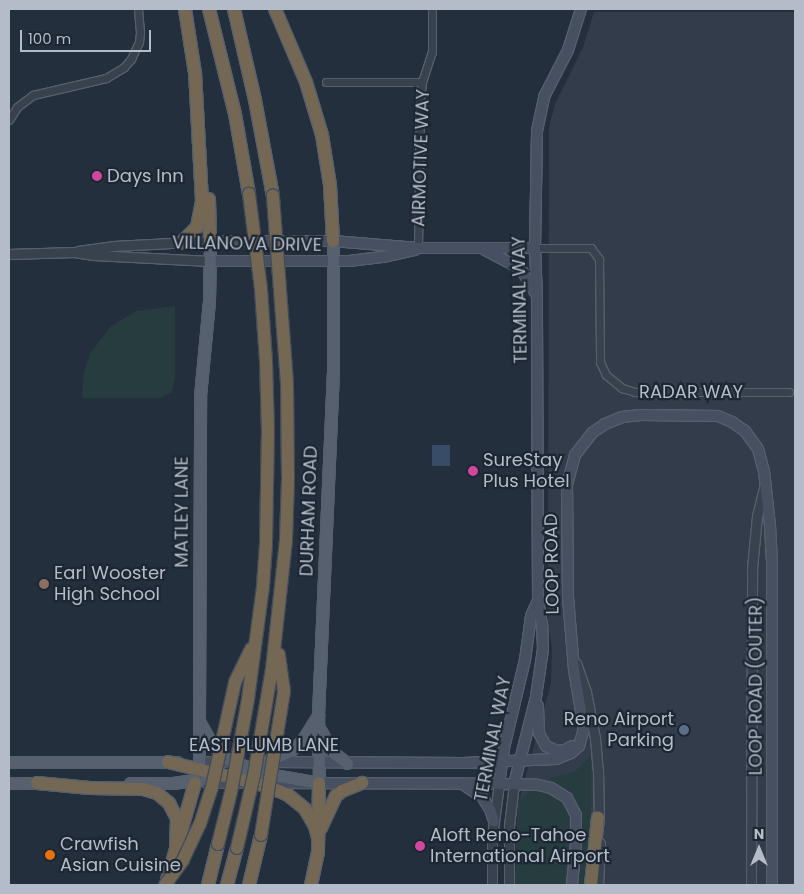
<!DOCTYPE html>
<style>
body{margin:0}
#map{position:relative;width:804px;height:894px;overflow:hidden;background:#242f3e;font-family:Poppins,sans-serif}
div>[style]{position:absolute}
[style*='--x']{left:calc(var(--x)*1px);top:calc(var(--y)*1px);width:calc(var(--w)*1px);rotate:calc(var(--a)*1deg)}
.airport>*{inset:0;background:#323c4b}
.green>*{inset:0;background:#263c3f}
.water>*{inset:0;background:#394c67;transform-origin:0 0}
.roads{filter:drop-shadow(1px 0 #565f6c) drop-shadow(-1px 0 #565f6c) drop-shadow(0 1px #565f6c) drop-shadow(0 -1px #565f6c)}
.minor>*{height:7px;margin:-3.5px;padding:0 3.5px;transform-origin:3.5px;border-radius:3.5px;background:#38414e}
.tertiary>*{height:9px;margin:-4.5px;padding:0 4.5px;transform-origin:4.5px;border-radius:4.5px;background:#38414e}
.secondary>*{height:10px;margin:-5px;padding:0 5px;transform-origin:5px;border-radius:5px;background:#465061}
.primary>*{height:11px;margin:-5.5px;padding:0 5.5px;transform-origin:5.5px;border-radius:5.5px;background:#56606e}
.motorway>*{height:12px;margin:-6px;padding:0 6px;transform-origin:6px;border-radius:6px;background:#746855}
.bridges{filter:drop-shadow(1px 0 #434c59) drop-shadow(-1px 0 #434c59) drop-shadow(0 1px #434c59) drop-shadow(0 -1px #434c59)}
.motorway-bridge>*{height:12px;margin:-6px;padding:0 6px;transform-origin:6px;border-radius:6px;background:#746855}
.dots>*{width:14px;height:14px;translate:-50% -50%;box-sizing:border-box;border:2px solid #1d2633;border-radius:50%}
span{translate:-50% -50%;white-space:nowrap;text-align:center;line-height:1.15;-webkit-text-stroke:4.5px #1d2633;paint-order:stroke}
.street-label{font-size:18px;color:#b4bcc9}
.poi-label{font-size:18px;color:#b4bcc9}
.left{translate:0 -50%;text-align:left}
.right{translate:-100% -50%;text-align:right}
.frame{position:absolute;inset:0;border:10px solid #b4bcc9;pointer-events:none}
.north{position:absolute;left:734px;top:824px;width:50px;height:50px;-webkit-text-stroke:4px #1d2633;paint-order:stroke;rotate:0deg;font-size:14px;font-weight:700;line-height:20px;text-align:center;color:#b4bcc9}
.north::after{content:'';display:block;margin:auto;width:18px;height:22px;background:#b4bcc9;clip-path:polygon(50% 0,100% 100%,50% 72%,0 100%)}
.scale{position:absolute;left:20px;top:30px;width:131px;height:22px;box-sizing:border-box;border:2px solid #b4bcc9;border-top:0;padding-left:6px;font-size:15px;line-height:18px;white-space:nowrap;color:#b4bcc9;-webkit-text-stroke:4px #1d2633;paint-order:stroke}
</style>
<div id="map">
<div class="airport">
<i style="clip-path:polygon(594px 12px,795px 12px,795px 885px,515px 885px,518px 805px,551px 683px,552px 647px,548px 624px,549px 127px,555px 104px,583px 47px)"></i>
</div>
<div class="green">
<i style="clip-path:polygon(175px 306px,175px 378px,172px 392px,160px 398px,82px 398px,84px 372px,90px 354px,110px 327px,136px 311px)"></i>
<i style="clip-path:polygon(591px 755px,591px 836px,586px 885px,577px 885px,581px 836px,578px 808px,575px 800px,564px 789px,551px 781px,551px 777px,575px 772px)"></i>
<i style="clip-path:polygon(532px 790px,544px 791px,554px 795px,563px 803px,569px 817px,569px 843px,564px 885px,516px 885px,519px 805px,523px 798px)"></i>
</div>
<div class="water">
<i style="left:432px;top:445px;width:18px;height:21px"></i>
</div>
<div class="roads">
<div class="minor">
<i style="--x:326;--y:82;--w:96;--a:0"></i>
<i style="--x:9;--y:120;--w:15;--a:-58"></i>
<i style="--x:17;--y:107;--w:20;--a:-37"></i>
<i style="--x:33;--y:95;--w:75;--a:-13.1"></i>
<i style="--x:106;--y:78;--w:21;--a:-31"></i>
<i style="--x:124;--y:67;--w:11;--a:-49"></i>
<i style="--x:131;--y:59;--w:19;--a:-65"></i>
<i style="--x:139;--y:42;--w:10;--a:-84"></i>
<i style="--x:140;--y:32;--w:23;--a:-95"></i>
<i style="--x:418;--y:248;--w:149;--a:-89.2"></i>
<i style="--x:420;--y:99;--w:17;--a:-83"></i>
<i style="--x:422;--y:82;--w:32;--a:-72"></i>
<i style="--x:432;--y:52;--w:43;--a:-90"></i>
<i style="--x:535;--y:248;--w:56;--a:0"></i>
<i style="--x:591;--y:248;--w:14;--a:54"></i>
<i style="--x:599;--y:259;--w:103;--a:89.4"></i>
<i style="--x:600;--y:362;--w:14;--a:65"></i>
<i style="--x:606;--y:375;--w:21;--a:39"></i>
<i style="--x:622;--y:388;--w:14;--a:17"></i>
<i style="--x:635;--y:392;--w:154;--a:0"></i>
</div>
<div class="tertiary">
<i style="--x:78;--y:251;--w:35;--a:-8"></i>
<i style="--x:113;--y:246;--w:97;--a:-3"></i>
<i style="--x:9;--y:254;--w:65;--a:-1.8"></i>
<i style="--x:74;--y:252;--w:20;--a:9"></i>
<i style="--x:94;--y:255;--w:116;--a:3"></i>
<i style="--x:576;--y:663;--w:31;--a:71"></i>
<i style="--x:586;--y:692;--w:47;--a:78.9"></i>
<i style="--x:595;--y:738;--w:32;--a:85"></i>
<i style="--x:598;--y:770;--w:52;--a:88.9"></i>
<i style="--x:492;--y:885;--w:48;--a:-90"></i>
<i style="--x:492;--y:837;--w:53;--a:-82.5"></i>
<i style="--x:509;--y:885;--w:59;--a:-90"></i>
<i style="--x:509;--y:826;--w:42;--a:-83.2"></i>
<i style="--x:598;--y:885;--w:42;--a:-87.3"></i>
<i style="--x:751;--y:885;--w:317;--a:-89.8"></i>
<i style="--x:752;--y:568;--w:52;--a:-84.5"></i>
<i style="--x:757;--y:516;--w:30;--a:-76"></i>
</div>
<div class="secondary">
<i style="--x:210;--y:241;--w:123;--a:0"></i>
<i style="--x:333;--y:241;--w:85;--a:4.7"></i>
<i style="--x:418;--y:248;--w:117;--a:0"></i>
<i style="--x:485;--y:250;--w:41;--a:27.8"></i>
<i style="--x:521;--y:269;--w:27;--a:59"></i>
<i style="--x:210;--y:261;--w:139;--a:0"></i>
<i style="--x:349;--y:261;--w:35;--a:-7"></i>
<i style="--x:384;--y:257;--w:32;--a:-13"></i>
<i style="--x:538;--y:706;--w:27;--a:88"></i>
<i style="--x:539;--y:733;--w:15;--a:62"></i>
<i style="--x:546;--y:746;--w:12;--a:24"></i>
<i style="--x:557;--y:751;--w:8;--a:-7"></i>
<i style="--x:565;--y:750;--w:8;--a:-30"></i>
<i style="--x:199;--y:762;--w:25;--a:0"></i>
<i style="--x:266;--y:762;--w:197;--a:0.3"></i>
<i style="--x:463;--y:763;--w:93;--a:-2.5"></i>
<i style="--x:556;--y:759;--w:16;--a:-22"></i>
<i style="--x:571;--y:753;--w:11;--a:-41"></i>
<i style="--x:579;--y:746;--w:18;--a:-74"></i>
<i style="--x:584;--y:729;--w:60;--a:-99.6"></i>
<i style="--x:574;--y:670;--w:73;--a:-94.7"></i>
<i style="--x:568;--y:597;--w:112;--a:-90.5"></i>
<i style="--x:567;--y:485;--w:31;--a:-75"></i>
<i style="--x:575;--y:455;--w:28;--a:-52"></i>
<i style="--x:592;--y:433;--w:16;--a:-35"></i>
<i style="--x:605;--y:424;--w:18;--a:-22"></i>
<i style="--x:622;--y:417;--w:19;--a:-6"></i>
<i style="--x:641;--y:415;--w:77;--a:0.7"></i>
<i style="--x:718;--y:416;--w:15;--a:23"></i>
<i style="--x:732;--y:422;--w:16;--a:35"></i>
<i style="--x:745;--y:431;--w:22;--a:54"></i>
<i style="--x:758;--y:449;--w:23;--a:75"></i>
<i style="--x:764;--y:471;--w:54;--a:83.7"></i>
<i style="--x:770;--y:525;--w:34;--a:87"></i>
<i style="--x:772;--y:559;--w:326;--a:90"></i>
<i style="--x:207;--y:783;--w:33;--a:0"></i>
<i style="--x:264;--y:783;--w:235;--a:0.2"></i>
<i style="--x:499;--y:784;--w:39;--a:1"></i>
<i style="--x:538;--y:785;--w:13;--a:13"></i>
<i style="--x:551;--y:788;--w:19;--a:32"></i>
<i style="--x:567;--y:798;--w:19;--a:62"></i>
<i style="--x:576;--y:815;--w:28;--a:90"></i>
<i style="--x:576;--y:843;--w:42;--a:95.4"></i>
<i style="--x:499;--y:784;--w:36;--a:-82"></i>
<i style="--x:504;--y:748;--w:90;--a:-76.6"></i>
<i style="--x:525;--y:660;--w:44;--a:-82.2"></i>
<i style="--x:531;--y:616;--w:17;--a:-66"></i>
<i style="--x:514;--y:784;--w:90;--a:-75.8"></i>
<i style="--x:536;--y:697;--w:49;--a:-81.7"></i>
<i style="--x:543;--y:649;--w:24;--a:-92"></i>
<i style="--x:542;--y:625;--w:25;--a:-99"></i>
<i style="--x:538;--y:600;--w:301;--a:-90.2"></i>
<i style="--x:537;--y:299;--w:51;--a:-92.2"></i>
<i style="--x:535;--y:248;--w:117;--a:-89"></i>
<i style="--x:537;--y:131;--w:35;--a:-78"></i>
<i style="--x:544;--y:97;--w:53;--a:-62.9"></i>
<i style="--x:568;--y:50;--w:43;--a:-72.4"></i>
<i style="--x:464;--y:785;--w:23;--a:34"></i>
<i style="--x:483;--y:798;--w:13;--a:58"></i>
<i style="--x:490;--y:809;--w:13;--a:72"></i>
</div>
<div class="primary">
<i style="--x:199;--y:721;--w:23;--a:61"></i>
<i style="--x:210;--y:741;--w:21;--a:51"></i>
<i style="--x:223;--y:757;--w:11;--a:27"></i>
<i style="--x:233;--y:762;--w:37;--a:19"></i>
<i style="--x:268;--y:774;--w:52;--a:10"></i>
<i style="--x:319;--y:783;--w:69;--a:-90.8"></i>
<i style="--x:318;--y:714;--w:341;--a:-87.5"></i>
<i style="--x:333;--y:373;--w:132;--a:-90"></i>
<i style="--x:321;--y:731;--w:22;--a:63"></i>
<i style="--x:331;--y:751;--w:20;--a:37"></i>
<i style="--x:9;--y:762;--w:168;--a:0"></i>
<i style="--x:248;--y:769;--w:46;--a:-23.2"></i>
<i style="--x:290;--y:751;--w:16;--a:-40"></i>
<i style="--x:302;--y:741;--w:31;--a:-58"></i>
<i style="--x:9;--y:783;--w:37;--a:0"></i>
<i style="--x:130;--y:783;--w:43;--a:0"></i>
<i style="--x:173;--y:783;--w:50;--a:-8"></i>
<i style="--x:195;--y:783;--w:21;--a:-79"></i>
<i style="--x:199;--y:762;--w:41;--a:-90"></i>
<i style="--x:199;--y:721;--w:325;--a:-89.8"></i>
<i style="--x:200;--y:396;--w:95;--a:-84.6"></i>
<i style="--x:209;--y:301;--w:60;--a:-89"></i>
</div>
<div class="motorway">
<i style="--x:209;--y:9;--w:108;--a:76.1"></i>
<i style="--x:235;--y:114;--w:81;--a:80.1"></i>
<i style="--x:234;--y:9;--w:93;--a:77"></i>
<i style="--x:255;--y:100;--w:98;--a:79.4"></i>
<i style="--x:275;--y:9;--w:79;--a:67"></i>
<i style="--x:306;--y:82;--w:55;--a:73.2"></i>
<i style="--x:322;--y:135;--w:51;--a:80.9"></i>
<i style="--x:330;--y:185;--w:56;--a:86.9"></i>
<i style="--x:209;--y:199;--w:42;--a:88.6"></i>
<i style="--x:181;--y:243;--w:23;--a:-45"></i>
<i style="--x:197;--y:227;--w:26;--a:-79"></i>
<i style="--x:202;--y:201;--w:128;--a:-93.1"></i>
<i style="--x:195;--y:73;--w:65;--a:-98.9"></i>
<i style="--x:168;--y:762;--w:102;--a:13.6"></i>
<i style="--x:267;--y:786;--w:23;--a:23"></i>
<i style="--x:288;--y:795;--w:22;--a:39"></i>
<i style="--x:305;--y:809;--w:20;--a:60"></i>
<i style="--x:315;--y:826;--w:12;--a:76"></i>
<i style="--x:37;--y:783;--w:53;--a:5.4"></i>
<i style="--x:90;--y:788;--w:53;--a:1.1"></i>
<i style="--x:143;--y:789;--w:15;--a:16"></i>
<i style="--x:157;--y:793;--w:16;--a:40"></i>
<i style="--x:169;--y:803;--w:18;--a:63"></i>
<i style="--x:177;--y:819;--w:31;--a:92"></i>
<i style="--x:321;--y:828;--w:35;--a:-65"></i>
<i style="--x:336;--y:796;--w:8;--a:-40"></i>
<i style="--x:342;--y:791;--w:22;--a:-22"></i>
<i style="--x:167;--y:880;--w:101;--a:-73.9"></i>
<i style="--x:208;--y:885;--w:42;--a:-76.3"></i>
<i style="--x:227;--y:885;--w:38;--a:-75"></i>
<i style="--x:249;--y:885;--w:51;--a:-76.5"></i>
<i style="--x:311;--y:885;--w:33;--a:-78"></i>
<i style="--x:318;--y:853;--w:70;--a:-89.2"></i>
<i style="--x:591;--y:885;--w:68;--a:-84.1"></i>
</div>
</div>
<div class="bridges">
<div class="motorway-bridge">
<i style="--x:261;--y:835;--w:146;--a:-80.9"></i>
<i style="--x:284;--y:691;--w:37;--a:-98"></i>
<i style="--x:218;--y:844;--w:54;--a:-76"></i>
<i style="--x:231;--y:792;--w:95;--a:-79.6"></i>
<i style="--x:248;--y:699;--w:114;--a:-82.4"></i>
<i style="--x:263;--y:586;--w:42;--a:-85.9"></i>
<i style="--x:266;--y:544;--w:112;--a:-89"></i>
<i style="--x:268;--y:432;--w:71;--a:-91.6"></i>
<i style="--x:266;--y:361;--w:72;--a:-94"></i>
<i style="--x:261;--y:289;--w:96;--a:-97.2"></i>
<i style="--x:237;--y:848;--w:75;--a:-76.9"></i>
<i style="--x:254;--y:775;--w:108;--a:-80.4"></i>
<i style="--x:272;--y:669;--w:130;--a:-83.8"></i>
<i style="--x:286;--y:540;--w:61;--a:-88.1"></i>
<i style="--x:288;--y:479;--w:96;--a:-90.6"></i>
<i style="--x:287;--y:383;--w:188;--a:-94.3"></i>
<i style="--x:165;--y:885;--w:31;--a:-54"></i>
<i style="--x:183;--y:860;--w:40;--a:-65"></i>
<i style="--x:200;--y:824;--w:39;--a:-72"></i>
<i style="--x:212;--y:787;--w:107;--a:-77.6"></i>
<i style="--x:235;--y:682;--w:37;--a:-64"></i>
</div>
</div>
<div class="dots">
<i style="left:97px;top:176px;background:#d1479c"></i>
<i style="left:473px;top:471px;background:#d1479c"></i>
<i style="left:44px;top:584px;background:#8d6e63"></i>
<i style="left:684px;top:730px;background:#5c6f8a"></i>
<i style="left:420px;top:846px;background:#d1479c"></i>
<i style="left:50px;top:855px;background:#e8710a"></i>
</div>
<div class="street-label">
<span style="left:421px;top:158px;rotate:-88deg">AIRMOTIVE WAY</span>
<span style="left:247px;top:244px;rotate:1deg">VILLANOVA DRIVE</span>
<span style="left:520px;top:300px;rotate:-91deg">TERMINAL WAY</span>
<span style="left:691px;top:392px">RADAR WAY</span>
<span style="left:309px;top:511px;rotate:-88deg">DURHAM ROAD</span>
<span style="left:182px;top:512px;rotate:-90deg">MATLEY LANE</span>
<span style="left:552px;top:564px;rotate:-91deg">LOOP ROAD</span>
<span style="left:756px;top:686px;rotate:-90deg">LOOP ROAD (OUTER)</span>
<span style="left:493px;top:739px;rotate:-79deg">TERMINAL WAY</span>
<span style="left:264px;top:745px">EAST PLUMB LANE</span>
</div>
<div class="poi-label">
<span class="left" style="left:107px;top:176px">Days Inn</span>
<span class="left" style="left:483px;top:471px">SureStay<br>Plus Hotel</span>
<span class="left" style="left:54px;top:584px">Earl Wooster<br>High School</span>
<span class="right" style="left:674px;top:730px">Reno Airport<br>Parking</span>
<span class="left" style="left:430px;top:846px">Aloft Reno-Tahoe<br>International Airport</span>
<span class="left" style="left:60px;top:855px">Crawfish<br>Asian Cuisine</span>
</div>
<div class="frame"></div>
<div class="north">N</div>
<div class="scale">100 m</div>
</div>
